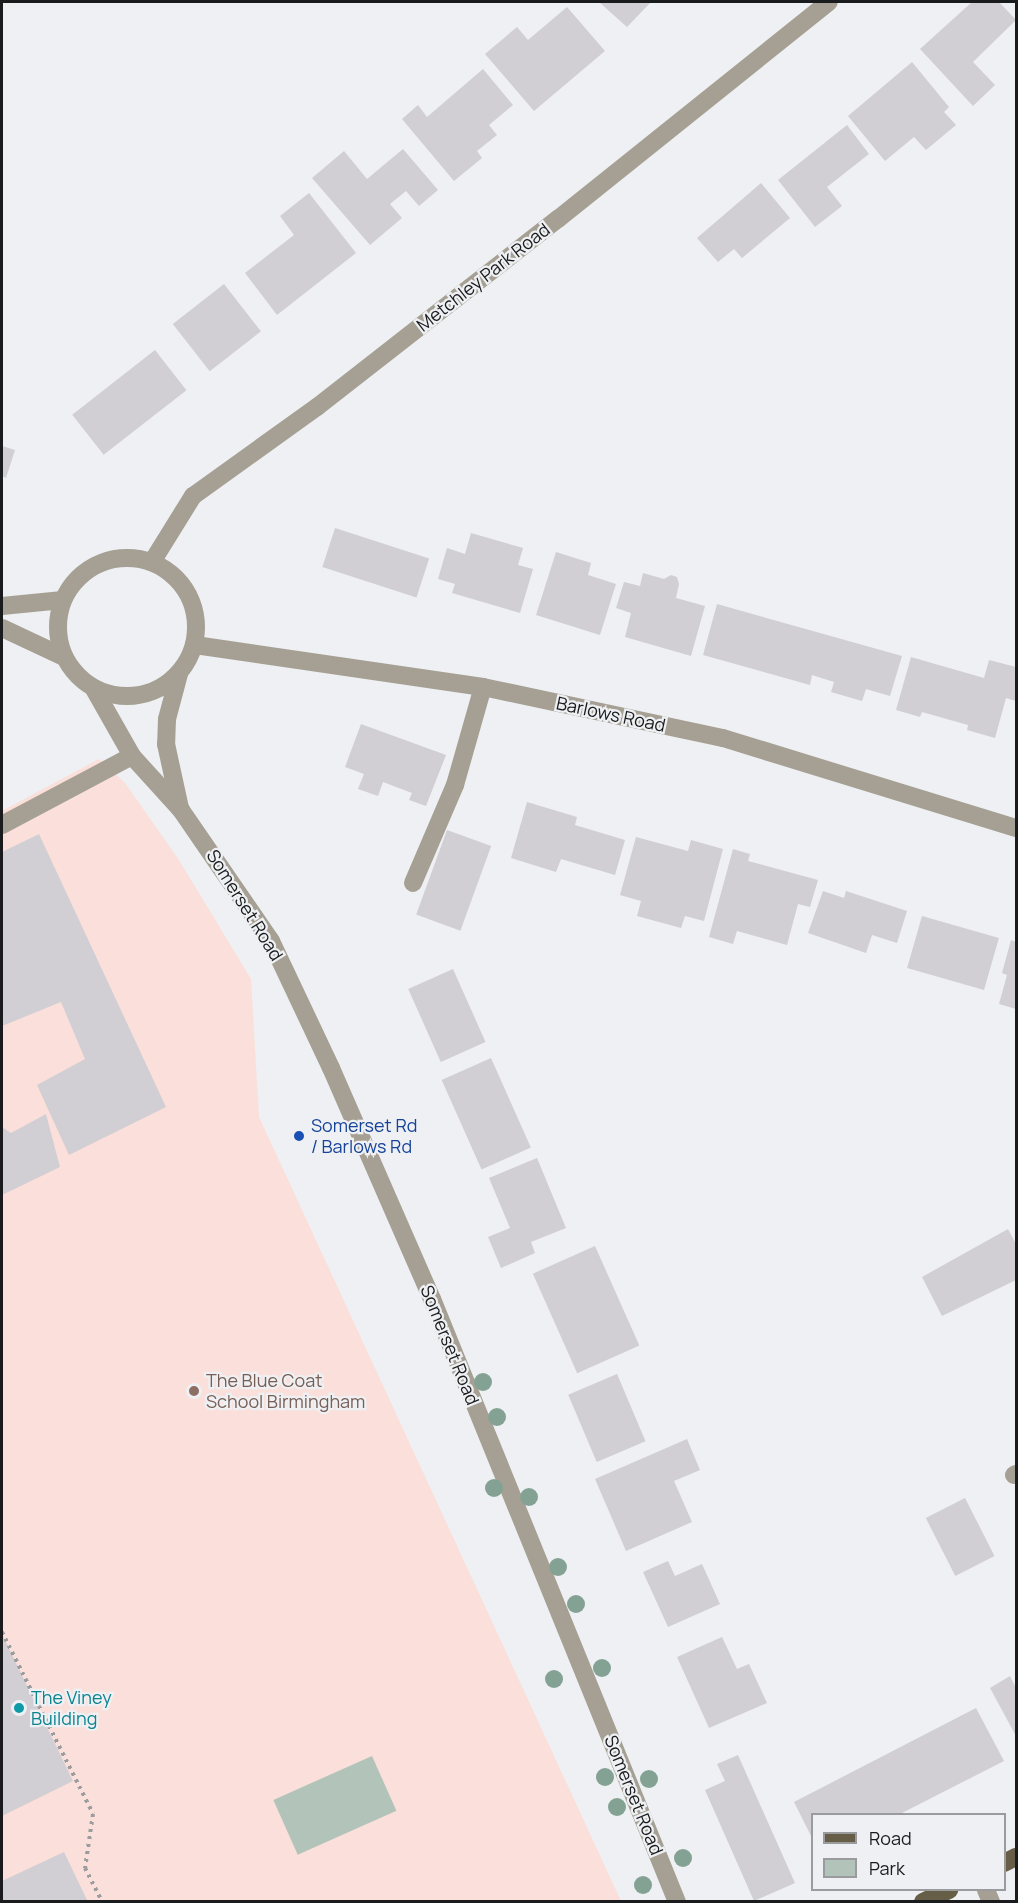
<!DOCTYPE html>
<style>
body{margin:0}
#map{position:relative;width:1018px;height:1903px;overflow:hidden;background:#eef0f3;font-family:Manrope,sans-serif}
div>[style]{position:absolute}
[style*='--x']{left:calc(var(--x)*1px);top:calc(var(--y)*1px);width:calc(var(--w)*1px);rotate:calc(var(--a)*1deg)}
.education>*{inset:0;background:#fadfda}
.green>*{inset:0;background:#b2c4b9;transform-origin:0 0}
.building>*{inset:0;background:#d1cfd3;transform-origin:0 0}
.path>*{height:4px;margin-top:-2px;transform-origin:0;background:repeating-linear-gradient(90deg,#9a9c9e 0 3px,transparent 0 7.5px)}
.minor>*{height:18px;margin:-9px;padding:0 9px;transform-origin:9px;border-radius:9px;background:#a5a093}
.minor>.ring{margin:-9px;padding:0;box-sizing:content-box;background:none;border:18px solid #a5a093;border-radius:50%}
.major>*{height:18px;margin:-9px;padding:0 9px;transform-origin:9px;border-radius:9px;background:#675e48}
.trees>*{width:18px;height:18px;margin:-9px;border-radius:50%;background:#84a294}
.dots>*{width:16px;height:16px;translate:-50% -50%;box-sizing:border-box;border:3px solid #eef0f3;border-radius:50%}
span{translate:-50% -50%;white-space:nowrap;text-align:center;line-height:1.15;-webkit-text-stroke:4.5px #eef0f3;paint-order:stroke}
.street-label{font-size:18px;color:#1a1b1c}
.transit-label{font-size:18px;color:#164399}
.left{translate:0 -50%;text-align:left}
.education-label{font-size:18px;color:#785e54}
.culture-label{font-size:18px;color:#0d838f}
.frame{position:absolute;inset:0;border:3px solid #1a1b1c;pointer-events:none}
.legend{position:absolute;left:811px;top:1813px;width:195px;height:78px;box-sizing:border-box;background:#eef0f3;border:2px solid #999b9d;margin:0;padding:8px 10px;list-style:none;font-size:18px;color:#1a1b1c}
.legend li{display:flex;align-items:center;gap:12px;height:30px}
.legend b{width:30px;border:2px solid #999b9d}
</style>
<div id="map">
<div class="education">
<i style="clip-path:polygon(99px 759px,125px 783px,179px 860px,251px 979px,259px 1117px,621px 1901px,2px 1902px,2px 811px)"></i>
</div>
<div class="green">
<i style="left:372px;top:1756px;width:60px;height:108px;rotate:66deg"></i>
</div>
<div class="building">
<i style="clip-path:polygon(599px 2px,651px 2px,627px 27px)"></i>
<i style="clip-path:polygon(972px 2px,999px 2px,1016px 20px,973px 62px,995px 85px,973px 106px,920px 49px)"></i>
<i style="clip-path:polygon(567px 7px,605px 51px,534px 111px,485px 54px,517px 27px,528px 40px)"></i>
<i style="clip-path:polygon(912px 62px,949px 107px,944px 112px,956px 125px,926px 150px,914px 137px,885px 161px,848px 116px)"></i>
<i style="clip-path:polygon(483px 69px,513px 105px,489px 125px,497px 135px,477px 151px,482px 158px,454px 181px,402px 119px,418px 105px,427px 117px)"></i>
<i style="clip-path:polygon(847px 125px,869px 154px,827px 187px,842px 206px,815px 227px,778px 180px)"></i>
<i style="clip-path:polygon(403px 149px,438px 190px,419px 206px,406px 191px,390px 204px,402px 218px,370px 245px,312px 178px,344px 151px,367px 179px)"></i>
<i style="clip-path:polygon(761px 183px,790px 218px,742px 258px,734px 249px,718px 262px,697px 238px)"></i>
<i style="clip-path:polygon(309px 193px,356px 253px,277px 315px,245px 273px,294px 235px,280px 216px)"></i>
<i style="left:224px;top:284px;width:60px;height:65px;rotate:52deg"></i>
<i style="left:155px;top:350px;width:51px;height:105px;rotate:52deg"></i>
<i style="clip-path:polygon(2px 446px,15px 450px,6px 478px,2px 476px)"></i>
<i style="left:335px;top:528px;width:99px;height:41px;rotate:18deg"></i>
<i style="clip-path:polygon(471px 533px,523px 548px,518px 565px,533px 569px,520px 613px,452px 593px,455px 584px,438px 579px,447px 548px,465px 554px)"></i>
<i style="clip-path:polygon(556px 552px,591px 563px,588px 575px,616px 584px,600px 635px,536px 615px)"></i>
<i style="clip-path:polygon(643px 573px,664px 579px,671px 575px,677px 577px,679px 584px,676px 598px,705px 606px,691px 656px,625px 637px,631px 613px,616px 608px,624px 582px,640px 586px)"></i>
<i style="clip-path:polygon(717px 604px,902px 656px,890px 696px,866px 689px,862px 701px,831px 692px,834px 682px,812px 675px,810px 685px,703px 655px)"></i>
<i style="clip-path:polygon(911px 657px,984px 678px,989px 660px,1016px 667px,1016px 701px,1006px 698px,995px 738px,967px 730px,968px 725px,922px 712px,920px 717px,896px 710px)"></i>
<i style="clip-path:polygon(361px 724px,446px 755px,426px 806px,409px 800px,412px 793px,383px 782px,378px 796px,358px 789px,364px 774px,345px 767px)"></i>
<i style="clip-path:polygon(527px 802px,577px 817px,575px 825px,625px 840px,615px 875px,561px 859px,556px 872px,511px 858px)"></i>
<i style="left:447px;top:830px;width:47px;height:90px;rotate:20deg"></i>
<i style="clip-path:polygon(39px 834px,166px 1107px,69px 1155px,37px 1085px,85px 1059px,61px 1002px,2px 1026px,2px 852px)"></i>
<i style="clip-path:polygon(636px 837px,688px 851px,691px 840px,723px 849px,704px 921px,685px 916px,681px 928px,637px 916px,641px 901px,620px 895px)"></i>
<i style="clip-path:polygon(733px 849px,750px 854px,748px 861px,818px 880px,810px 907px,798px 904px,787px 945px,737px 931px,733px 944px,709px 937px)"></i>
<i style="clip-path:polygon(823px 891px,844px 898px,846px 891px,907px 911px,897px 943px,872px 935px,866px 953px,808px 933px)"></i>
<i style="left:922px;top:916px;width:80px;height:54px;rotate:16deg"></i>
<i style="clip-path:polygon(1011px 940px,1016px 942px,1016px 1009px,999px 1004px,1007px 975px,1002px 973px)"></i>
<i style="left:453px;top:969px;width:80px;height:49px;rotate:66deg"></i>
<i style="left:491px;top:1058px;width:98px;height:54px;rotate:66deg"></i>
<i style="clip-path:polygon(46px 1114px,60px 1167px,2px 1195px,2px 1127px,11px 1133px)"></i>
<i style="clip-path:polygon(537px 1158px,566px 1228px,531px 1242px,535px 1253px,501px 1268px,488px 1237px,510px 1228px,489px 1178px)"></i>
<i style="clip-path:polygon(1008px 1229px,1016px 1244px,1016px 1280px,942px 1316px,922px 1277px)"></i>
<i style="left:595px;top:1246px;width:109px;height:68px;rotate:66deg"></i>
<i style="left:617px;top:1374px;width:73px;height:53px;rotate:67deg"></i>
<i style="clip-path:polygon(687px 1439px,700px 1470px,674px 1481px,692px 1522px,626px 1551px,595px 1479px)"></i>
<i style="left:965px;top:1498px;width:65px;height:44px;rotate:63deg"></i>
<i style="clip-path:polygon(668px 1561px,675px 1576px,702px 1564px,720px 1604px,668px 1627px,643px 1572px)"></i>
<i style="clip-path:polygon(2px 1634px,73px 1781px,2px 1816px)"></i>
<i style="clip-path:polygon(722px 1637px,737px 1669px,749px 1664px,767px 1703px,709px 1728px,677px 1657px)"></i>
<i style="clip-path:polygon(1010px 1676px,1016px 1688px,1016px 1736px,990px 1688px)"></i>
<i style="clip-path:polygon(976px 1708px,1004px 1761px,900px 1814px,812px 1814px,812px 1838px,794px 1802px)"></i>
<i style="clip-path:polygon(738px 1755px,795px 1883px,754px 1901px,705px 1790px,725px 1781px,717px 1764px)"></i>
<i style="clip-path:polygon(64px 1852px,88px 1902px,2px 1902px,2px 1881px)"></i>
</div>
<div class="path">
<i style="--x:2;--y:1632;--w:203;--a:63.4"></i>
<i style="--x:93;--y:1814;--w:55;--a:98.4"></i>
<i style="--x:85;--y:1868;--w:38;--a:63"></i>
</div>
<div class="minor">
<i class="ring" style="left:58px;top:558px;width:120px;height:120px"></i>
<i style="--x:152;--y:562;--w:78;--a:-58.2"></i>
<i style="--x:193;--y:496;--w:153;--a:-35.7"></i>
<i style="--x:317;--y:407;--w:306;--a:-38"></i>
<i style="--x:558;--y:219;--w:347;--a:-38.7"></i>
<i style="--x:2;--y:606;--w:61;--a:-5.6"></i>
<i style="--x:2;--y:628;--w:68;--a:25.1"></i>
<i style="--x:195;--y:645;--w:291;--a:8.3"></i>
<i style="--x:483;--y:687;--w:245;--a:12"></i>
<i style="--x:723;--y:738;--w:307;--a:17.1"></i>
<i style="--x:179;--y:674;--w:47;--a:104.9"></i>
<i style="--x:167;--y:719;--w:25;--a:92"></i>
<i style="--x:166;--y:744;--w:66;--a:77.7"></i>
<i style="--x:94;--y:689;--w:77;--a:60.4"></i>
<i style="--x:132;--y:756;--w:73;--a:47.8"></i>
<i style="--x:181;--y:810;--w:159;--a:55.5"></i>
<i style="--x:271;--y:941;--w:140;--a:64.7"></i>
<i style="--x:331;--y:1068;--w:252;--a:66.4"></i>
<i style="--x:432;--y:1299;--w:651;--a:67.89"></i>
<i style="--x:2;--y:825;--w:147;--a:-28"></i>
<i style="--x:413;--y:883;--w:107;--a:-66.8"></i>
<i style="--x:455;--y:785;--w:102;--a:-74.1"></i>
<i style="--x:1014;--y:1475;--w:2;--a:-27"></i>
<i style="--x:986;--y:1890;--w:13;--a:67"></i>
</div>
<div class="major">
<i style="--x:1004;--y:1863;--w:13;--a:-27"></i>
<i style="--x:923;--y:1902;--w:29;--a:-25"></i>
</div>
<div class="trees">
<i style="left:483px;top:1382px"></i>
<i style="left:497px;top:1417px"></i>
<i style="left:494px;top:1488px"></i>
<i style="left:529px;top:1497px"></i>
<i style="left:558px;top:1567px"></i>
<i style="left:576px;top:1604px"></i>
<i style="left:602px;top:1668px"></i>
<i style="left:554px;top:1679px"></i>
<i style="left:605px;top:1777px"></i>
<i style="left:649px;top:1779px"></i>
<i style="left:617px;top:1807px"></i>
<i style="left:683px;top:1858px"></i>
<i style="left:643px;top:1885px"></i>
</div>
<div class="dots">
<i style="left:299px;top:1136px;background:#1a4fb4"></i>
<i style="left:194px;top:1391px;background:#8d6e63"></i>
<i style="left:19px;top:1708px;background:#0f9aa8"></i>
</div>
<div class="street-label">
<span style="left:483px;top:277px;rotate:-38deg">Metchley Park Road</span>
<span style="left:611px;top:714px;rotate:12deg">Barlows Road</span>
<span style="left:245px;top:905px;rotate:58deg">Somerset Road</span>
<span style="left:450px;top:1345px;rotate:68deg">Somerset Road</span>
<span style="left:634px;top:1795px;rotate:68deg">Somerset Road</span>
</div>
<div class="transit-label">
<span class="left" style="left:311px;top:1136px">Somerset Rd<br>/ Barlows Rd</span>
</div>
<div class="education-label">
<span class="left" style="left:206px;top:1391px">The Blue Coat<br>School Birmingham</span>
</div>
<div class="culture-label">
<span class="left" style="left:31px;top:1708px">The Viney<br>Building</span>
</div>
<div class="frame"></div>
<ul class="legend">
<li><b style="height:8px;background:#675e48"></b>Road</li>
<li><b style="height:16px;background:#b2c4b9"></b>Park</li>
</ul>
</div>
